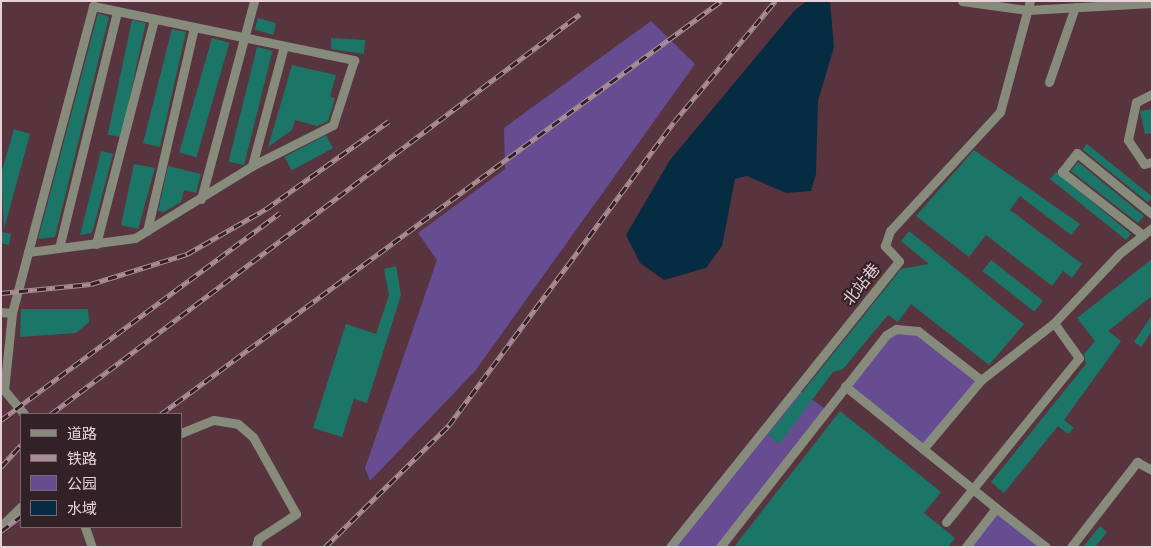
<!DOCTYPE html>
<meta charset="utf-8">
<style>
body{margin:0}
#map{position:relative;width:1153px;height:548px;overflow:hidden;background:#58343f;font-family:"Archivo Narrow","Noto Sans SC",sans-serif}
div>[style]{position:absolute}
[style*='--x']{left:calc(var(--x)*1px);top:calc(var(--y)*1px);width:calc(var(--w)*1px);rotate:calc(var(--a)*1deg)}
.green>*{inset:0;background:#664d92}
.water>*{inset:0;background:#062c41}
.building>*{inset:0;background:#1b7667;transform-origin:0 0}
.minor>*{height:9px;margin:-4.5px;padding:0 4.5px;transform-origin:4.5px;border-radius:4.5px;background:#878b7b}
.rail>*{height:5px;margin-top:-2.5px;transform-origin:0;background:repeating-linear-gradient(90deg,#322126 0 9px,#aa8d95 0 18px);box-sizing:border-box;border-block:1px solid #aa8d95}
span{translate:-50% -50%;white-space:nowrap;text-align:center;line-height:1.15;-webkit-text-stroke:4px #322126;paint-order:stroke}
.street-label{font-size:16px;color:#e8d1d7}
.frame{position:absolute;inset:0;border:2px solid #e8d1d7;pointer-events:none}
.legend{position:absolute;left:20px;top:413px;width:162px;height:115px;box-sizing:border-box;background:#322126;border:1px solid #7b676d;margin:0;padding:6px 9px;list-style:none;font-size:15px;color:#e8d1d7}
.legend li{display:flex;align-items:center;gap:10px;height:25px}
.legend b{width:25px;border:1px solid #7b676d}
</style>
<div id="map">
<div class="green">
<i style="clip-path:polygon(651px 21px,695px 64px,475px 371px,370px 481px,365px 468px,437px 260px,418px 233px,505px 169px,504px 128px)"></i>
<i style="clip-path:polygon(896px 329px,918px 331px,981px 380px,923px 449px,845px 386px)"></i>
<i style="clip-path:polygon(797px 389px,827px 410px,720px 547px,670px 547px)"></i>
<i style="clip-path:polygon(996px 508px,1046px 547px,966px 547px)"></i>
</div>
<div class="water">
<i style="clip-path:polygon(807px 1px,830px 1px,834px 47px,818px 101px,816px 174px,811px 191px,786px 193px,747px 176px,735px 179px,722px 246px,706px 268px,664px 280px,640px 263px,626px 235px,670px 160px,795px 10px)"></i>
</div>
<div class="building">
<i style="clip-path:polygon(98px 13px,109px 17px,55px 237px,38px 239px)"></i>
<i style="left:258px;top:18px;width:19px;height:12px;rotate:16deg"></i>
<i style="left:132px;top:20px;width:14px;height:117px;rotate:12deg"></i>
<i style="clip-path:polygon(172px 29px,186px 32px,160px 147px,143px 143px)"></i>
<i style="left:212px;top:38px;width:18px;height:119px;rotate:16deg"></i>
<i style="clip-path:polygon(331px 38px,365px 40px,364px 54px,331px 49px)"></i>
<i style="left:257px;top:47px;width:16px;height:118px;rotate:14deg"></i>
<i style="clip-path:polygon(292px 65px,336px 75px,330px 97px,335px 98px,328px 121px,317px 126px,295px 120px,292px 130px,268px 147px)"></i>
<i style="clip-path:polygon(1152px 109px,1152px 133px,1145px 134px,1140px 111px)"></i>
<i style="clip-path:polygon(14px 129px,30px 134px,4px 229px,1px 174px)"></i>
<i style="left:326px;top:135px;width:15px;height:47px;rotate:62deg"></i>
<i style="left:1087px;top:144px;width:84px;height:7px;rotate:39deg"></i>
<i style="clip-path:polygon(974px 150px,1080px 224px,1071px 235px,1020px 196px,1010px 210px,1082px 264px,1072px 278px,1063px 271px,1052px 286px,986px 235px,969px 257px,916px 216px)"></i>
<i style="clip-path:polygon(101px 151px,113px 154px,92px 233px,80px 235px)"></i>
<i style="clip-path:polygon(1078px 162px,1144px 216px,1138px 223px,1071px 171px)"></i>
<i style="clip-path:polygon(134px 164px,155px 168px,138px 229px,121px 225px)"></i>
<i style="clip-path:polygon(168px 166px,201px 174px,196px 193px,184px 190px,181px 202px,164px 212px,158px 211px)"></i>
<i style="clip-path:polygon(1056px 172px,1131px 234px,1126px 240px,1050px 179px)"></i>
<i style="clip-path:polygon(909px 231px,1024px 324px,989px 365px,911px 304px,898px 322px,888px 315px,843px 369px,833px 372px,779px 444px,768px 435px,901px 269px,929px 264px,901px 241px)"></i>
<i style="clip-path:polygon(1px 232px,11px 234px,9px 245px,1px 243px)"></i>
<i style="clip-path:polygon(1152px 259px,1152px 296px,1108px 331px,1121px 341px,1064px 420px,1074px 428px,1068px 434px,1058px 426px,1004px 493px,991px 482px,1086px 364px,1084px 354px,1095px 341px,1077px 318px)"></i>
<i style="left:991px;top:260px;width:66px;height:14px;rotate:38deg"></i>
<i style="clip-path:polygon(396px 266px,401px 295px,367px 403px,354px 399px,342px 437px,313px 428px,346px 324px,376px 334px,389px 295px,384px 269px)"></i>
<i style="clip-path:polygon(21px 309px,88px 309px,89px 322px,76px 333px,20px 337px)"></i>
<i style="clip-path:polygon(1152px 315px,1152px 331px,1141px 347px,1134px 342px)"></i>
<i style="clip-path:polygon(840px 411px,941px 492px,924px 513px,955px 538px,948px 547px,734px 547px)"></i>
<i style="clip-path:polygon(1100px 526px,1107px 532px,1095px 547px,1083px 547px)"></i>
</div>
<div class="minor">
<i style="--x:962;--y:1;--w:66;--a:7.9"></i>
<i style="--x:1027;--y:10;--w:125;--a:-3.2"></i>
<i style="--x:1049;--y:82;--w:79;--a:-70.9"></i>
<i style="--x:1152;--y:94;--w:18;--a:153"></i>
<i style="--x:1136;--y:102;--w:39;--a:102"></i>
<i style="--x:1128;--y:140;--w:29;--a:56"></i>
<i style="--x:1144;--y:164;--w:8;--a:-14"></i>
<i style="--x:252;--y:166;--w:124;--a:-75.1"></i>
<i style="--x:201;--y:199;--w:205;--a:-75"></i>
<i style="--x:147;--y:231;--w:209;--a:-77"></i>
<i style="--x:1143;--y:235;--w:103;--a:-142.1"></i>
<i style="--x:1062;--y:172;--w:24;--a:-52"></i>
<i style="--x:1077;--y:153;--w:97;--a:39.1"></i>
<i style="--x:96;--y:244;--w:232;--a:-75.5"></i>
<i style="--x:59;--y:248;--w:244;--a:-76.2"></i>
<i style="--x:1;--y:312;--w:11;--a:5"></i>
<i style="--x:12;--y:313;--w:77;--a:95.9"></i>
<i style="--x:4;--y:390;--w:31;--a:50"></i>
<i style="--x:12;--y:313;--w:318;--a:-75.2"></i>
<i style="--x:93;--y:6;--w:267;--a:11.7"></i>
<i style="--x:354;--y:60;--w:68;--a:107.9"></i>
<i style="--x:333;--y:125;--w:91;--a:153.2"></i>
<i style="--x:252;--y:166;--w:137;--a:148.4"></i>
<i style="--x:135;--y:238;--w:108;--a:172.5"></i>
<i style="--x:845;--y:386;--w:194;--a:38.9"></i>
<i style="--x:996;--y:508;--w:49;--a:127.6"></i>
<i style="--x:181;--y:433;--w:35;--a:-22"></i>
<i style="--x:214;--y:420;--w:24;--a:9"></i>
<i style="--x:238;--y:424;--w:20;--a:41"></i>
<i style="--x:253;--y:437;--w:88;--a:60.8"></i>
<i style="--x:296;--y:514;--w:45;--a:146.7"></i>
<i style="--x:258;--y:539;--w:8;--a:104"></i>
<i style="--x:923;--y:449;--w:90;--a:-50"></i>
<i style="--x:996;--y:508;--w:63;--a:38"></i>
<i style="--x:946;--y:522;--w:211;--a:-51"></i>
<i style="--x:1079;--y:358;--w:43;--a:-125.5"></i>
<i style="--x:1;--y:526;--w:28;--a:-44"></i>
<i style="--x:85;--y:527;--w:21;--a:71"></i>
<i style="--x:670;--y:547;--w:366;--a:-51.3"></i>
<i style="--x:899;--y:261;--w:21;--a:-133"></i>
<i style="--x:885;--y:246;--w:16;--a:-72"></i>
<i style="--x:890;--y:231;--w:162;--a:-47.3"></i>
<i style="--x:1000;--y:112;--w:115;--a:-74.9"></i>
<i style="--x:720;--y:547;--w:269;--a:-51.9"></i>
<i style="--x:886;--y:335;--w:12;--a:-31"></i>
<i style="--x:896;--y:329;--w:22;--a:5"></i>
<i style="--x:918;--y:331;--w:80;--a:37.9"></i>
<i style="--x:981;--y:380;--w:93;--a:-38"></i>
<i style="--x:1054;--y:323;--w:96;--a:-46.7"></i>
<i style="--x:1120;--y:253;--w:41;--a:-38"></i>
<i style="--x:1071;--y:547;--w:108;--a:-52.2"></i>
<i style="--x:1137;--y:462;--w:17;--a:28"></i>
</div>
<div class="rail">
<i style="--x:1;--y:293;--w:90;--a:-5.7"></i>
<i style="--x:91;--y:284;--w:101;--a:-17.4"></i>
<i style="--x:187;--y:254;--w:91;--a:-29.7"></i>
<i style="--x:266;--y:209;--w:151;--a:-35.6"></i>
<i style="--x:51;--y:414;--w:663;--a:-37.09"></i>
<i style="--x:161;--y:414;--w:696;--a:-36.41"></i>
<i style="--x:1;--y:420;--w:347;--a:-36.6"></i>
<i style="--x:1;--y:467;--w:30;--a:-48"></i>
<i style="--x:1;--y:531;--w:25;--a:-37"></i>
<i style="--x:325;--y:547;--w:174;--a:-44.5"></i>
<i style="--x:449;--y:425;--w:377;--a:-53.4"></i>
<i style="--x:674;--y:122;--w:158;--a:-50.1"></i>
</div>
<div class="street-label">
<span style="left:861px;top:284px;rotate:-51deg">北站巷</span>
</div>
<div class="frame"></div>
<ul class="legend">
<li><b style="height:6px;background:#878b7b"></b>道路</li>
<li><b style="height:6px;background:#aa8d95"></b>铁路</li>
<li><b style="height:14px;background:#664d92"></b>公园</li>
<li><b style="height:14px;background:#062c41"></b>水域</li>
</ul>
</div>
